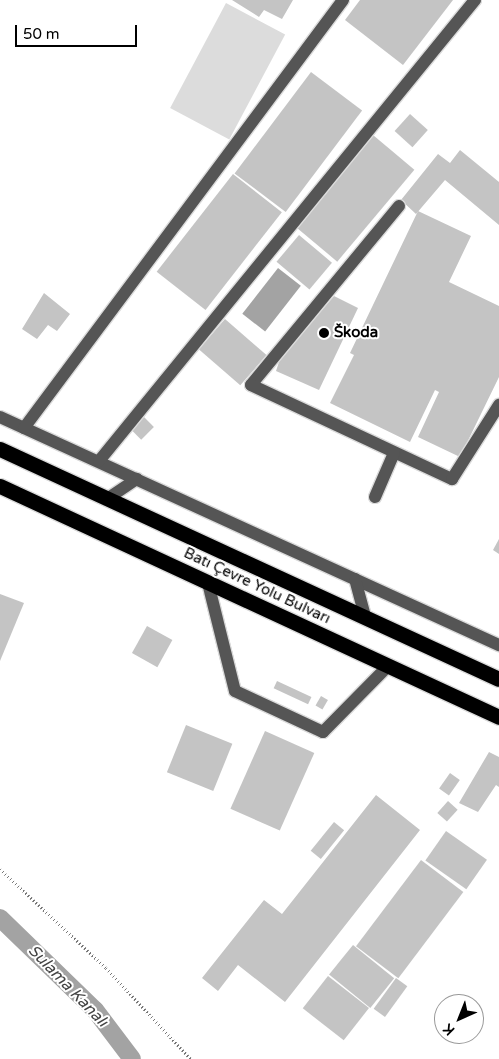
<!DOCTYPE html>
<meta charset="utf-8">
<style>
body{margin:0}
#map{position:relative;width:499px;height:1059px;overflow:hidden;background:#fff;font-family:"Varela Round",sans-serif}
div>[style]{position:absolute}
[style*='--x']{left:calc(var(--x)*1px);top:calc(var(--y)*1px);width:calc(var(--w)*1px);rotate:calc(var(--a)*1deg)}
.green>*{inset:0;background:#dcdcdc;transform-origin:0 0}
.water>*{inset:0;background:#a3a3a3;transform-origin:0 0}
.canal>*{height:18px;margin:-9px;padding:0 9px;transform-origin:9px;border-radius:9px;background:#a3a3a3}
.building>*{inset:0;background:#c4c4c4;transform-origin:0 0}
.path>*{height:3px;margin-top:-1.5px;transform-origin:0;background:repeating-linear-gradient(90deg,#777 0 1px,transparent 0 3.5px)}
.roads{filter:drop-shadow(1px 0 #dbdbdb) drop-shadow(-1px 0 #dbdbdb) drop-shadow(0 1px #dbdbdb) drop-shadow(0 -1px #dbdbdb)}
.minor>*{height:12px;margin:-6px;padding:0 6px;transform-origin:6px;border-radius:6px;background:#555}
.highway>*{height:15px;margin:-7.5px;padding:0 7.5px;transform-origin:7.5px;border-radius:7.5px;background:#000}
.dots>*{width:14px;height:14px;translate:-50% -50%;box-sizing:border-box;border:2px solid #fff;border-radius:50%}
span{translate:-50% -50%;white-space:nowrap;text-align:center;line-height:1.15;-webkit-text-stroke:4px #fff;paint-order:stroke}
.poi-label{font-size:15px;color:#000;font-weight:700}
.left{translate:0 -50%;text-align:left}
.street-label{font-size:15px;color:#000}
.water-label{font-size:16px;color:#444;font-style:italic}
.north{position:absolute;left:434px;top:994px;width:50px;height:50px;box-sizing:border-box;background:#fff;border:1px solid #999;border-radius:50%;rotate:224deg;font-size:14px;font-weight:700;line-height:20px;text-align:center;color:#000}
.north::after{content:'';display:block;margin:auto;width:18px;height:22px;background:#000;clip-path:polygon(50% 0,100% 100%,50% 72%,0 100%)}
.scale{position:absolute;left:15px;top:25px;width:122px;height:22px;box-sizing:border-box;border:2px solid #000;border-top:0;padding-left:6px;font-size:15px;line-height:18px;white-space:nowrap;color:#000;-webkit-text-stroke:4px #fff;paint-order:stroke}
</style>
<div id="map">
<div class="green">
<i style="left:226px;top:3px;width:67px;height:119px;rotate:28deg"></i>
</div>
<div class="water">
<i style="left:278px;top:268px;width:29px;height:58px;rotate:38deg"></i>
</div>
<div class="canal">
<i style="--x:0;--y:918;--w:132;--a:44.1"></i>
<i style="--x:95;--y:1010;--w:61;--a:52.9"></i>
</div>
<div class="building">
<i style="clip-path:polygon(232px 0,293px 0,282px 19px,264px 10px,259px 17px)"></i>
<i style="clip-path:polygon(360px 0,453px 0,403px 65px,345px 20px)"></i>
<i style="left:311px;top:72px;width:64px;height:127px;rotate:37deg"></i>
<i style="left:410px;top:114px;width:24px;height:23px;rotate:42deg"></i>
<i style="left:373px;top:135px;width:54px;height:120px;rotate:40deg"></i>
<i style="clip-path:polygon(460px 150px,499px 182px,499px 225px,445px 180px,416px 214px,401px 200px,438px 154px,450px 163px)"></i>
<i style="left:233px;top:174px;width:62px;height:124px;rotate:38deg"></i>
<i style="clip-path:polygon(418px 211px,471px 236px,449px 282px,499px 306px,499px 377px,460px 457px,418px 437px,439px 392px,435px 390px,410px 442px,330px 403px,354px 355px,350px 353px)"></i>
<i style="left:299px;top:235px;width:43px;height:35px;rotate:40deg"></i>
<i style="clip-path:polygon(44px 293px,70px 314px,57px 331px,48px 325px,37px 339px,22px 329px)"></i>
<i style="clip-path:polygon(334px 296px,358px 308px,319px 390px,276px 371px,280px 359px)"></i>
<i style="left:225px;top:319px;width:55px;height:40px;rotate:41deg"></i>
<i style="left:144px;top:417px;width:14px;height:18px;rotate:45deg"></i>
<i style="clip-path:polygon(499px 539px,499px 554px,493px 550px)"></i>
<i style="clip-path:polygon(0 594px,24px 603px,0 661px)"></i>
<i style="left:147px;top:626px;width:29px;height:31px;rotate:29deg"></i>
<i style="left:277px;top:681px;width:38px;height:8px;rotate:25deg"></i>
<i style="left:321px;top:696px;width:8px;height:11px;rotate:30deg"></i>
<i style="left:186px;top:725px;width:50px;height:51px;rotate:22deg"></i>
<i style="left:265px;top:731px;width:54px;height:85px;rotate:24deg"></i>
<i style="clip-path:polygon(489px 752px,499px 757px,499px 787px,496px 785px,478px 812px,459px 803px)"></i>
<i style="left:450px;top:773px;width:12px;height:19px;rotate:35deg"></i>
<i style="clip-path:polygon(376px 795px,420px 830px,285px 1002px,238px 965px,218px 991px,202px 978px,264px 900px,282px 914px)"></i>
<i style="left:448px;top:801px;width:13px;height:16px;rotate:42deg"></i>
<i style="left:334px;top:822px;width:13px;height:37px;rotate:39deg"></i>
<i style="left:446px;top:831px;width:50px;height:36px;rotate:35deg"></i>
<i style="left:421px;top:860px;width:53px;height:108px;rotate:37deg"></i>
<i style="left:353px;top:945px;width:53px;height:38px;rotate:39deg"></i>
<i style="left:328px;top:976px;width:52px;height:41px;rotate:38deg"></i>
<i style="left:396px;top:978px;width:14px;height:38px;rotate:36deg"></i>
</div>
<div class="path">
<i style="--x:0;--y:869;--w:145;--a:43"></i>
<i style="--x:106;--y:968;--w:125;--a:47"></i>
</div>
<div class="roads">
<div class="minor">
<i style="--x:399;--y:206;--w:232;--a:129.6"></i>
<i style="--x:251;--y:385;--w:222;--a:25.1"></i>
<i style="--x:452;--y:479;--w:88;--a:-57.6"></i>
<i style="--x:0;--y:417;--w:549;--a:24.56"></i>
<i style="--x:24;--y:428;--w:534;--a:-53.3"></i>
<i style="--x:99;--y:461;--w:595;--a:-50.8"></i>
<i style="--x:375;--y:497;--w:48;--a:-66.6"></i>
<i style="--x:107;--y:499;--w:36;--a:-34"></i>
<i style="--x:355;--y:579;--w:39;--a:75"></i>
<i style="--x:208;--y:583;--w:111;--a:76"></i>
<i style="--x:235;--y:691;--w:97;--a:25"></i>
<i style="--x:323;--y:732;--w:93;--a:-45.4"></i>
</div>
<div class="highway">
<i style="--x:0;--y:449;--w:549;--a:24.75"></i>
<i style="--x:0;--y:486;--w:550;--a:24.84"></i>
</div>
</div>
<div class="dots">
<i style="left:324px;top:333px;background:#000"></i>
</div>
<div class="poi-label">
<span class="left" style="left:334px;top:333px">Škoda</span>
</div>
<div class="street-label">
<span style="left:257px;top:586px;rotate:25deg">Batı Çevre Yolu Bulvarı</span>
</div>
<div class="water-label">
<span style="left:68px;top:986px;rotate:46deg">Sulama Kanalı</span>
</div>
<div class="north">K</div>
<div class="scale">50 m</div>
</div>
